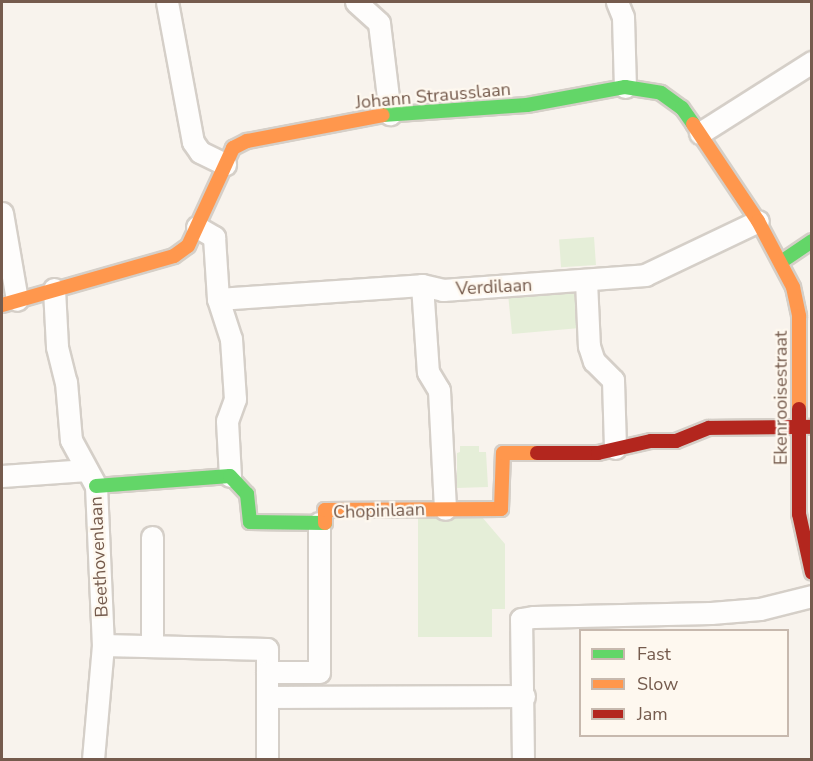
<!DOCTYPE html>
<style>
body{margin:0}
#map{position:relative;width:813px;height:761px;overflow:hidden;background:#f8f3ed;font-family:"Nunito Sans",sans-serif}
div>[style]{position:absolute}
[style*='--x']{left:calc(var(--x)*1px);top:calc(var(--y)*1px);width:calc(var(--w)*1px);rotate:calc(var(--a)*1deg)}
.green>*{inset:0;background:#e5eed8;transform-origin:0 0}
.roads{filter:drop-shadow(2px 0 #d5cfc8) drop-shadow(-2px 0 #d5cfc8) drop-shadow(0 2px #d5cfc8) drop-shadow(0 -2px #d5cfc8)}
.street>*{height:21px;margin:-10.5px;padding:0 10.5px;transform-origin:10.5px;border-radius:10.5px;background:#fefdfc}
.fast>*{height:14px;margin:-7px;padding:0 7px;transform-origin:7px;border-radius:7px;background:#63d668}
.slow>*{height:14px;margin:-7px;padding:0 7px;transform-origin:7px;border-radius:7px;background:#ff974d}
.jam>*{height:14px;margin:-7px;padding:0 7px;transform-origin:7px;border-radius:7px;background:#b3261e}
span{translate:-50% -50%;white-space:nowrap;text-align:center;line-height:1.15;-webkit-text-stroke:4.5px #fef8ef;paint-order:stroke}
.street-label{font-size:18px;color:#755b4d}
.frame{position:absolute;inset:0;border:3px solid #755b4d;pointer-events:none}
.legend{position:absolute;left:579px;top:629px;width:210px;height:108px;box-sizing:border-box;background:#fef8ef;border:2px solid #c7b9ae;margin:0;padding:8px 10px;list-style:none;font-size:18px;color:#755b4d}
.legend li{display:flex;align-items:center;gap:12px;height:30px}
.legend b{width:30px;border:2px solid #c7b9ae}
</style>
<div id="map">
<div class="green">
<i style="left:594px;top:237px;width:28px;height:35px;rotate:86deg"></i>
<i style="clip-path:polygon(571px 290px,579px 297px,580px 328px,512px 334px,508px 294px)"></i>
<i style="clip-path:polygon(460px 446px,479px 446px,479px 452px,486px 452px,488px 487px,457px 488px,457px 453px,460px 452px)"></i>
<i style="clip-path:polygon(418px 517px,482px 517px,505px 544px,505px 609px,492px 609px,492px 637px,418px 637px)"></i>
</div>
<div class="roads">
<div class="street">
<i style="--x:167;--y:2;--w:142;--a:79.5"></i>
<i style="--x:193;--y:142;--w:12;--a:55"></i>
<i style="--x:200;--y:152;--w:28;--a:26"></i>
<i style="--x:356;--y:2;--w:31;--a:42"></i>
<i style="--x:379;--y:23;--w:92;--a:83.1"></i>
<i style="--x:617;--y:2;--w:16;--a:68"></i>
<i style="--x:623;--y:17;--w:70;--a:88.4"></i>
<i style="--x:700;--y:133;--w:133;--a:-32.4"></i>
<i style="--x:2;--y:213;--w:88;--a:80.2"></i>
<i style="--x:197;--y:227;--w:20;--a:30"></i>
<i style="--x:214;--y:237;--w:62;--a:86.3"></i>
<i style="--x:218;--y:299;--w:42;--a:72"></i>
<i style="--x:231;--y:339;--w:60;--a:86.2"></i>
<i style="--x:235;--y:399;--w:23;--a:110"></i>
<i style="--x:227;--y:421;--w:55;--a:86.9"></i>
<i style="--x:586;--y:281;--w:65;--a:87.4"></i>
<i style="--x:589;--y:346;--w:16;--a:72"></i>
<i style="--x:594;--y:361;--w:27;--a:45"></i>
<i style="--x:613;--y:380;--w:68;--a:88.3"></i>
<i style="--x:422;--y:285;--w:87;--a:86.1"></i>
<i style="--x:428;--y:372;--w:21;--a:59"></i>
<i style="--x:439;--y:390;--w:119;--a:87.1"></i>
<i style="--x:54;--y:289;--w:58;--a:87"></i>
<i style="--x:57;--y:347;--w:36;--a:76"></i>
<i style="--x:66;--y:382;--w:58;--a:85.1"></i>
<i style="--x:71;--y:440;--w:52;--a:61.5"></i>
<i style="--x:96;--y:486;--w:159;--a:87.5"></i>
<i style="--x:103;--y:645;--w:115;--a:95"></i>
<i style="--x:218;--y:299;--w:204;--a:-3.9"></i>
<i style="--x:422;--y:285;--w:22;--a:13"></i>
<i style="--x:443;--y:290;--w:203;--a:-4.2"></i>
<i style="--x:645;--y:275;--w:125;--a:-25.5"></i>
<i style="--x:2;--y:476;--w:85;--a:-4"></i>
<i style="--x:103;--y:645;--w:164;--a:1.4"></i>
<i style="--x:267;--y:649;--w:23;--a:90"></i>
<i style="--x:152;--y:646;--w:109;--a:-90"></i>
<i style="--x:268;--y:697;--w:256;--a:-0.2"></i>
<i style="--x:267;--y:760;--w:88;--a:-90"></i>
<i style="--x:267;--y:672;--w:52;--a:0"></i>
<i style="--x:319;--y:672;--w:149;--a:-90"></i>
<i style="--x:523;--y:760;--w:141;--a:-90.8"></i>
<i style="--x:521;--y:619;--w:13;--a:-9"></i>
<i style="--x:534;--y:617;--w:177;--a:-1.3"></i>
<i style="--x:711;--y:613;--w:49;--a:-4.7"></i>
<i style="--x:760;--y:609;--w:54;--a:-14"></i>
</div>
<div class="fast">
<i style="--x:383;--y:115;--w:144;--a:-4"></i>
<i style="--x:527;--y:105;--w:100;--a:-10.4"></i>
<i style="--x:625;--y:87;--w:36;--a:9"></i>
<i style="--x:661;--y:93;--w:26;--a:36"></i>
<i style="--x:682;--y:108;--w:19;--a:55"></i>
<i style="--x:781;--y:262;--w:37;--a:-34"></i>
<i style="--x:96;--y:486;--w:134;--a:-4.3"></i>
<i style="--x:230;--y:476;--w:25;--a:47"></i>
<i style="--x:247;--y:494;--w:28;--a:84"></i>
<i style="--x:250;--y:522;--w:75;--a:0.8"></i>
</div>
<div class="slow">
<i style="--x:693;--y:124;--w:117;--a:56.2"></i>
<i style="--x:758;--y:221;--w:75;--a:62.1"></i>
<i style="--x:793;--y:287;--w:30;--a:78"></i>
<i style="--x:799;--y:316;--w:93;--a:90"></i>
<i style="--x:2;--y:305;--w:179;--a:-15.9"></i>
<i style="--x:174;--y:256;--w:17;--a:-36"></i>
<i style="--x:188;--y:246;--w:108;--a:-65.3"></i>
<i style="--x:233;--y:148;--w:16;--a:-27"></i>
<i style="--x:247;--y:141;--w:138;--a:-10.8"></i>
<i style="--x:325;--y:523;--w:13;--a:-90"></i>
<i style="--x:325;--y:510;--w:176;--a:-0.3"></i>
<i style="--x:501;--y:509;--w:56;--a:-88"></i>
<i style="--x:503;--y:453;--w:34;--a:0"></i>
</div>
<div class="jam">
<i style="--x:799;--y:409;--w:105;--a:90"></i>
<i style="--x:799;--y:514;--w:60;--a:77.6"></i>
<i style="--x:537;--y:453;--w:61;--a:0"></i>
<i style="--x:598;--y:453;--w:54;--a:-12.8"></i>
<i style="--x:651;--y:441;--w:25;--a:0"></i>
<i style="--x:676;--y:441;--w:35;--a:-22"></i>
<i style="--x:709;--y:428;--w:103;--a:-0.6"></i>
</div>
</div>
<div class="street-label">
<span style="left:433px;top:96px;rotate:-5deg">Johann Strausslaan</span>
<span style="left:494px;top:287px;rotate:-3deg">Verdilaan</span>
<span style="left:781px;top:398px;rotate:-90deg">Ekenrooisestraat</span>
<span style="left:379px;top:511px;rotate:-2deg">Chopinlaan</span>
<span style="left:99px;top:557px;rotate:-93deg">Beethovenlaan</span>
</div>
<div class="frame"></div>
<ul class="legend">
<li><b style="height:8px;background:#63d668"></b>Fast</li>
<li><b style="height:8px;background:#ff974d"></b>Slow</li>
<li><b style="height:8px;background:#b3261e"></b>Jam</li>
</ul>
</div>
